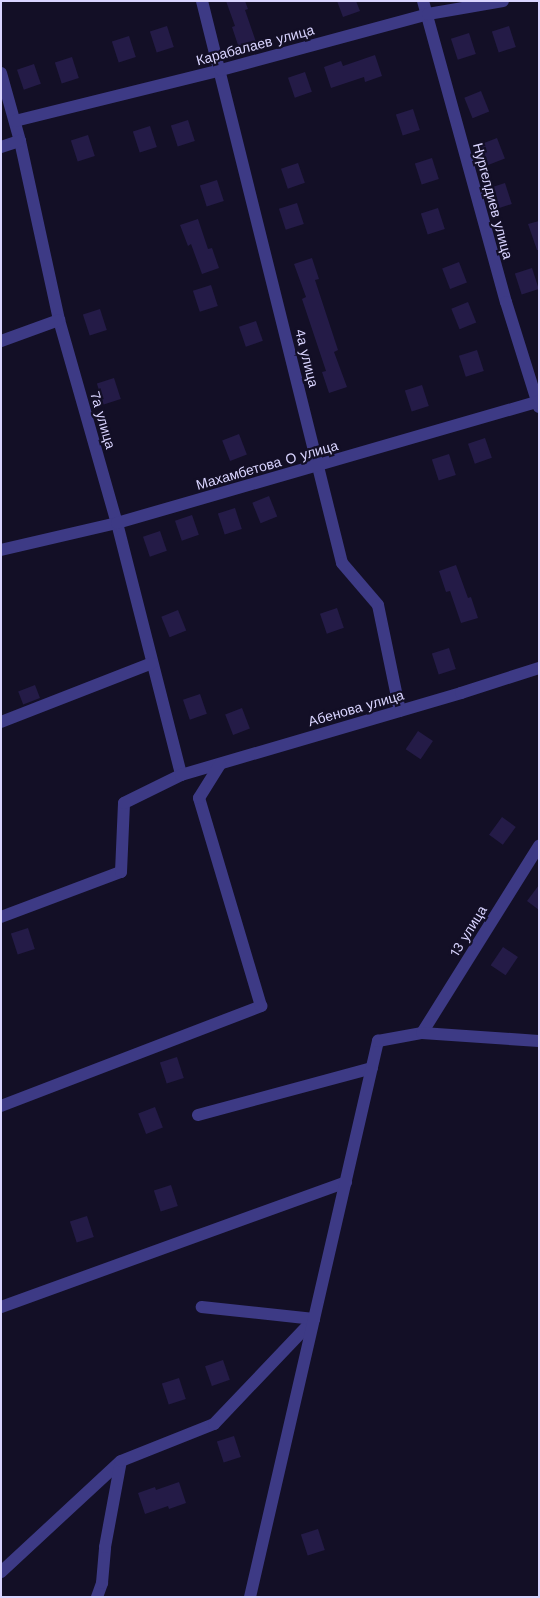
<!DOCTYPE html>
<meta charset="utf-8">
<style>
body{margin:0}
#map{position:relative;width:540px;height:1598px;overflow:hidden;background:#130f26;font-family:"Work Sans",sans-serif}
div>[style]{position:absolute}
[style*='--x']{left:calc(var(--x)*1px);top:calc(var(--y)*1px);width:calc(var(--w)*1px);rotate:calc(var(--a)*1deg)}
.building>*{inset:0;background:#241b47;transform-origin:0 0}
.minor>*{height:12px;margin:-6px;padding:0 6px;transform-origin:6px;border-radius:6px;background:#3d3a85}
span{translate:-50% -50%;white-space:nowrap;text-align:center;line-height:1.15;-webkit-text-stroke:4.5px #130f26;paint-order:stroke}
.street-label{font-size:14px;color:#d9d4ff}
.frame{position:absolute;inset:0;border:2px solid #d9d4ff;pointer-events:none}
</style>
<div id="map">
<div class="building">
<i style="clip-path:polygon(226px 1px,245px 1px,248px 9px,245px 10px,256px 42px,239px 48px,232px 27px,235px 26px)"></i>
<i style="clip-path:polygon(337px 1px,356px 1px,360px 11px,343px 17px)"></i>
<i style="left:167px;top:26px;width:22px;height:18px;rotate:72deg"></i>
<i style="left:509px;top:26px;width:22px;height:18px;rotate:72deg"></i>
<i style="left:469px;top:33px;width:22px;height:19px;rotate:72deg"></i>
<i style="left:129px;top:36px;width:22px;height:18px;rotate:72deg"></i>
<i style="clip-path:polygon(375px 55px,382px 76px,365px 82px,364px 77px,331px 88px,324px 67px,341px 61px,343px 66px)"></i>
<i style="left:72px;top:57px;width:22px;height:18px;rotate:72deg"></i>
<i style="left:34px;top:64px;width:21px;height:18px;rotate:71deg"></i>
<i style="left:305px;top:72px;width:21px;height:18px;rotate:71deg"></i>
<i style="left:481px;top:91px;width:22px;height:18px;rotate:68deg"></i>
<i style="left:413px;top:109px;width:22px;height:18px;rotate:72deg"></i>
<i style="left:188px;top:120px;width:22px;height:18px;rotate:72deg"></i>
<i style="left:150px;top:126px;width:22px;height:18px;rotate:72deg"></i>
<i style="left:88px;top:135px;width:22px;height:18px;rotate:72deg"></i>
<i style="left:497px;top:138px;width:22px;height:18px;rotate:69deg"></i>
<i style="left:432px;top:158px;width:22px;height:18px;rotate:72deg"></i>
<i style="left:298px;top:163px;width:21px;height:18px;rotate:71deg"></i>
<i style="left:217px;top:180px;width:22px;height:18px;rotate:72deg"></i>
<i style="left:505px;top:183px;width:22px;height:18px;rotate:72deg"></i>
<i style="left:297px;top:203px;width:22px;height:19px;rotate:72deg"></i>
<i style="left:438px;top:208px;width:22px;height:18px;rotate:72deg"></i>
<i style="clip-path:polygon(198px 219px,208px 249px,212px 248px,219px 268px,202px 274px,191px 244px,188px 246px,180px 225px)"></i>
<i style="clip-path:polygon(539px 221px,539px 250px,537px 250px,528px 224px)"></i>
<i style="clip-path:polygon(312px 258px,319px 279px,315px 280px,338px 350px,334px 352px,347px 387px,329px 393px,322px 372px,326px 371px,302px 299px,306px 297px,294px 264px)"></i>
<i style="left:459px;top:262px;width:22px;height:18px;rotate:69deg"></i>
<i style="left:532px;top:268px;width:22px;height:18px;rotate:72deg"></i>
<i style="left:211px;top:285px;width:22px;height:19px;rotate:72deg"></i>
<i style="left:468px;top:302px;width:22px;height:18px;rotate:68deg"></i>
<i style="left:100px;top:309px;width:22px;height:18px;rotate:72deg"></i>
<i style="left:256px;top:321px;width:21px;height:18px;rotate:71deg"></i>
<i style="left:477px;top:350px;width:22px;height:19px;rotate:72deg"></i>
<i style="left:114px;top:378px;width:22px;height:18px;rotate:72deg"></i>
<i style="left:422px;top:385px;width:22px;height:18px;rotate:72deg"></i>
<i style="left:239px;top:434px;width:22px;height:18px;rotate:69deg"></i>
<i style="left:485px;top:438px;width:21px;height:18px;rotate:71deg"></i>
<i style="left:449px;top:454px;width:22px;height:18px;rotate:72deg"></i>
<i style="left:269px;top:496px;width:22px;height:18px;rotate:68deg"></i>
<i style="left:235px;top:508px;width:22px;height:18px;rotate:72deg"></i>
<i style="left:192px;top:515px;width:21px;height:18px;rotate:71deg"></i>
<i style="left:160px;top:531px;width:21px;height:18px;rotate:71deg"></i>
<i style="clip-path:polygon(456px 565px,468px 598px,471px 597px,478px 618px,461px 623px,450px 591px,446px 592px,439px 571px)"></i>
<i style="left:337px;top:608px;width:21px;height:18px;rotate:71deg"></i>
<i style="left:178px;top:610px;width:22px;height:18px;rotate:68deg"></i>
<i style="left:449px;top:648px;width:22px;height:18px;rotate:72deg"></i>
<i style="left:35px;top:685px;width:14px;height:18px;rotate:69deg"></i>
<i style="left:200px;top:694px;width:21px;height:18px;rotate:71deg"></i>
<i style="left:242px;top:708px;width:22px;height:18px;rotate:69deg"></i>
<i style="left:418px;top:731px;width:18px;height:22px;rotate:34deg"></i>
<i style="left:502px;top:817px;width:17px;height:22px;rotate:36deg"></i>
<i style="clip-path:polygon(539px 885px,539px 910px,527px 901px)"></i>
<i style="left:28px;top:928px;width:22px;height:18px;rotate:72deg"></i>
<i style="left:503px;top:947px;width:18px;height:22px;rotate:34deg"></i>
<i style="left:177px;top:1057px;width:22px;height:18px;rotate:72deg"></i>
<i style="left:155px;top:1107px;width:22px;height:18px;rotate:69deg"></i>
<i style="left:171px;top:1185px;width:22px;height:18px;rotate:72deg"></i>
<i style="left:87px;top:1216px;width:22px;height:18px;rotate:72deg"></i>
<i style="left:223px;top:1360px;width:21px;height:19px;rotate:71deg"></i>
<i style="left:179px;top:1378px;width:22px;height:18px;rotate:72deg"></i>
<i style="left:234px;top:1436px;width:22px;height:18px;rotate:72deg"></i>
<i style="clip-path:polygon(179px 1482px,186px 1503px,169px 1509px,168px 1506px,145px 1514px,138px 1493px,155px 1487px,156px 1490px)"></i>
<i style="left:318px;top:1529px;width:22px;height:18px;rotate:72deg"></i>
</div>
<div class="minor">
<i style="--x:202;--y:1;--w:579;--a:76.01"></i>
<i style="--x:342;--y:563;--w:55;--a:49.4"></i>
<i style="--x:378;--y:605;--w:108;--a:78.3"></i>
<i style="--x:423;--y:1;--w:312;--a:74.6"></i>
<i style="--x:506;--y:302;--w:110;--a:72.6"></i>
<i style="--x:1;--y:73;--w:71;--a:74.4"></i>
<i style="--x:20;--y:141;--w:183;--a:77.7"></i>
<i style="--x:59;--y:320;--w:211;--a:74.1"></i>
<i style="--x:117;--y:523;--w:260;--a:75.7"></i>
<i style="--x:15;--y:121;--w:212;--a:-13.9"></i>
<i style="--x:221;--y:70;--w:214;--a:-15.1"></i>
<i style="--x:428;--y:14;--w:76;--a:-9.8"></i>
<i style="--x:1;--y:147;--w:20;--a:-18"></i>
<i style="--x:1;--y:341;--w:62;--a:-19.9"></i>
<i style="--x:1;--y:550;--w:119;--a:-13.1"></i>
<i style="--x:117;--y:523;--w:439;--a:-16.1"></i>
<i style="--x:1;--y:722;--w:162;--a:-21.3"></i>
<i style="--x:1;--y:917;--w:128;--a:-20.6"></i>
<i style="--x:121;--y:872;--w:69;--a:-87.5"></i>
<i style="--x:124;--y:803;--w:64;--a:-26.2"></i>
<i style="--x:181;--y:775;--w:292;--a:-16.3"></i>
<i style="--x:461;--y:693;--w:82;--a:-17.8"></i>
<i style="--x:422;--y:1033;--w:221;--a:-58"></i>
<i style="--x:1;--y:1106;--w:279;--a:-21"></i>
<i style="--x:261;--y:1006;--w:217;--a:-106.6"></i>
<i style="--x:199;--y:798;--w:40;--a:-58"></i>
<i style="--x:198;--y:1115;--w:180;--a:-15.1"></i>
<i style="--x:1;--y:1307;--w:367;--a:-19.9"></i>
<i style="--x:1;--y:1572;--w:163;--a:-42.8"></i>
<i style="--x:97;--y:1597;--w:15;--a:-70"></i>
<i style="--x:102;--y:1583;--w:36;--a:-85"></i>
<i style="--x:105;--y:1547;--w:87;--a:-79.5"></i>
<i style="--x:121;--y:1461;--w:100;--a:-21.7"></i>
<i style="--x:214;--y:1424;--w:145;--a:-46.4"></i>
<i style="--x:314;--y:1319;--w:113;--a:-173.9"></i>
<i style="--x:250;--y:1597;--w:571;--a:-77.04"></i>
<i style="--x:378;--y:1041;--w:45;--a:-10.3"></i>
<i style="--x:422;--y:1033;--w:117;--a:3.9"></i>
</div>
<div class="street-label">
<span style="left:255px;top:45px;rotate:-15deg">Карабалаев улица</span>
<span style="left:493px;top:201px;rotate:75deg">Нургелдиев улица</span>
<span style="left:307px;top:358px;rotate:76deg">4а улица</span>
<span style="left:103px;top:420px;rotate:74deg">7а улица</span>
<span style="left:267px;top:465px;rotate:-16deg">Махамбетова О улица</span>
<span style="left:356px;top:708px;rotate:-16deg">Абенова улица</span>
<span style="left:468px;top:931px;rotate:-58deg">13 улица</span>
</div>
<div class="frame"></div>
</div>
